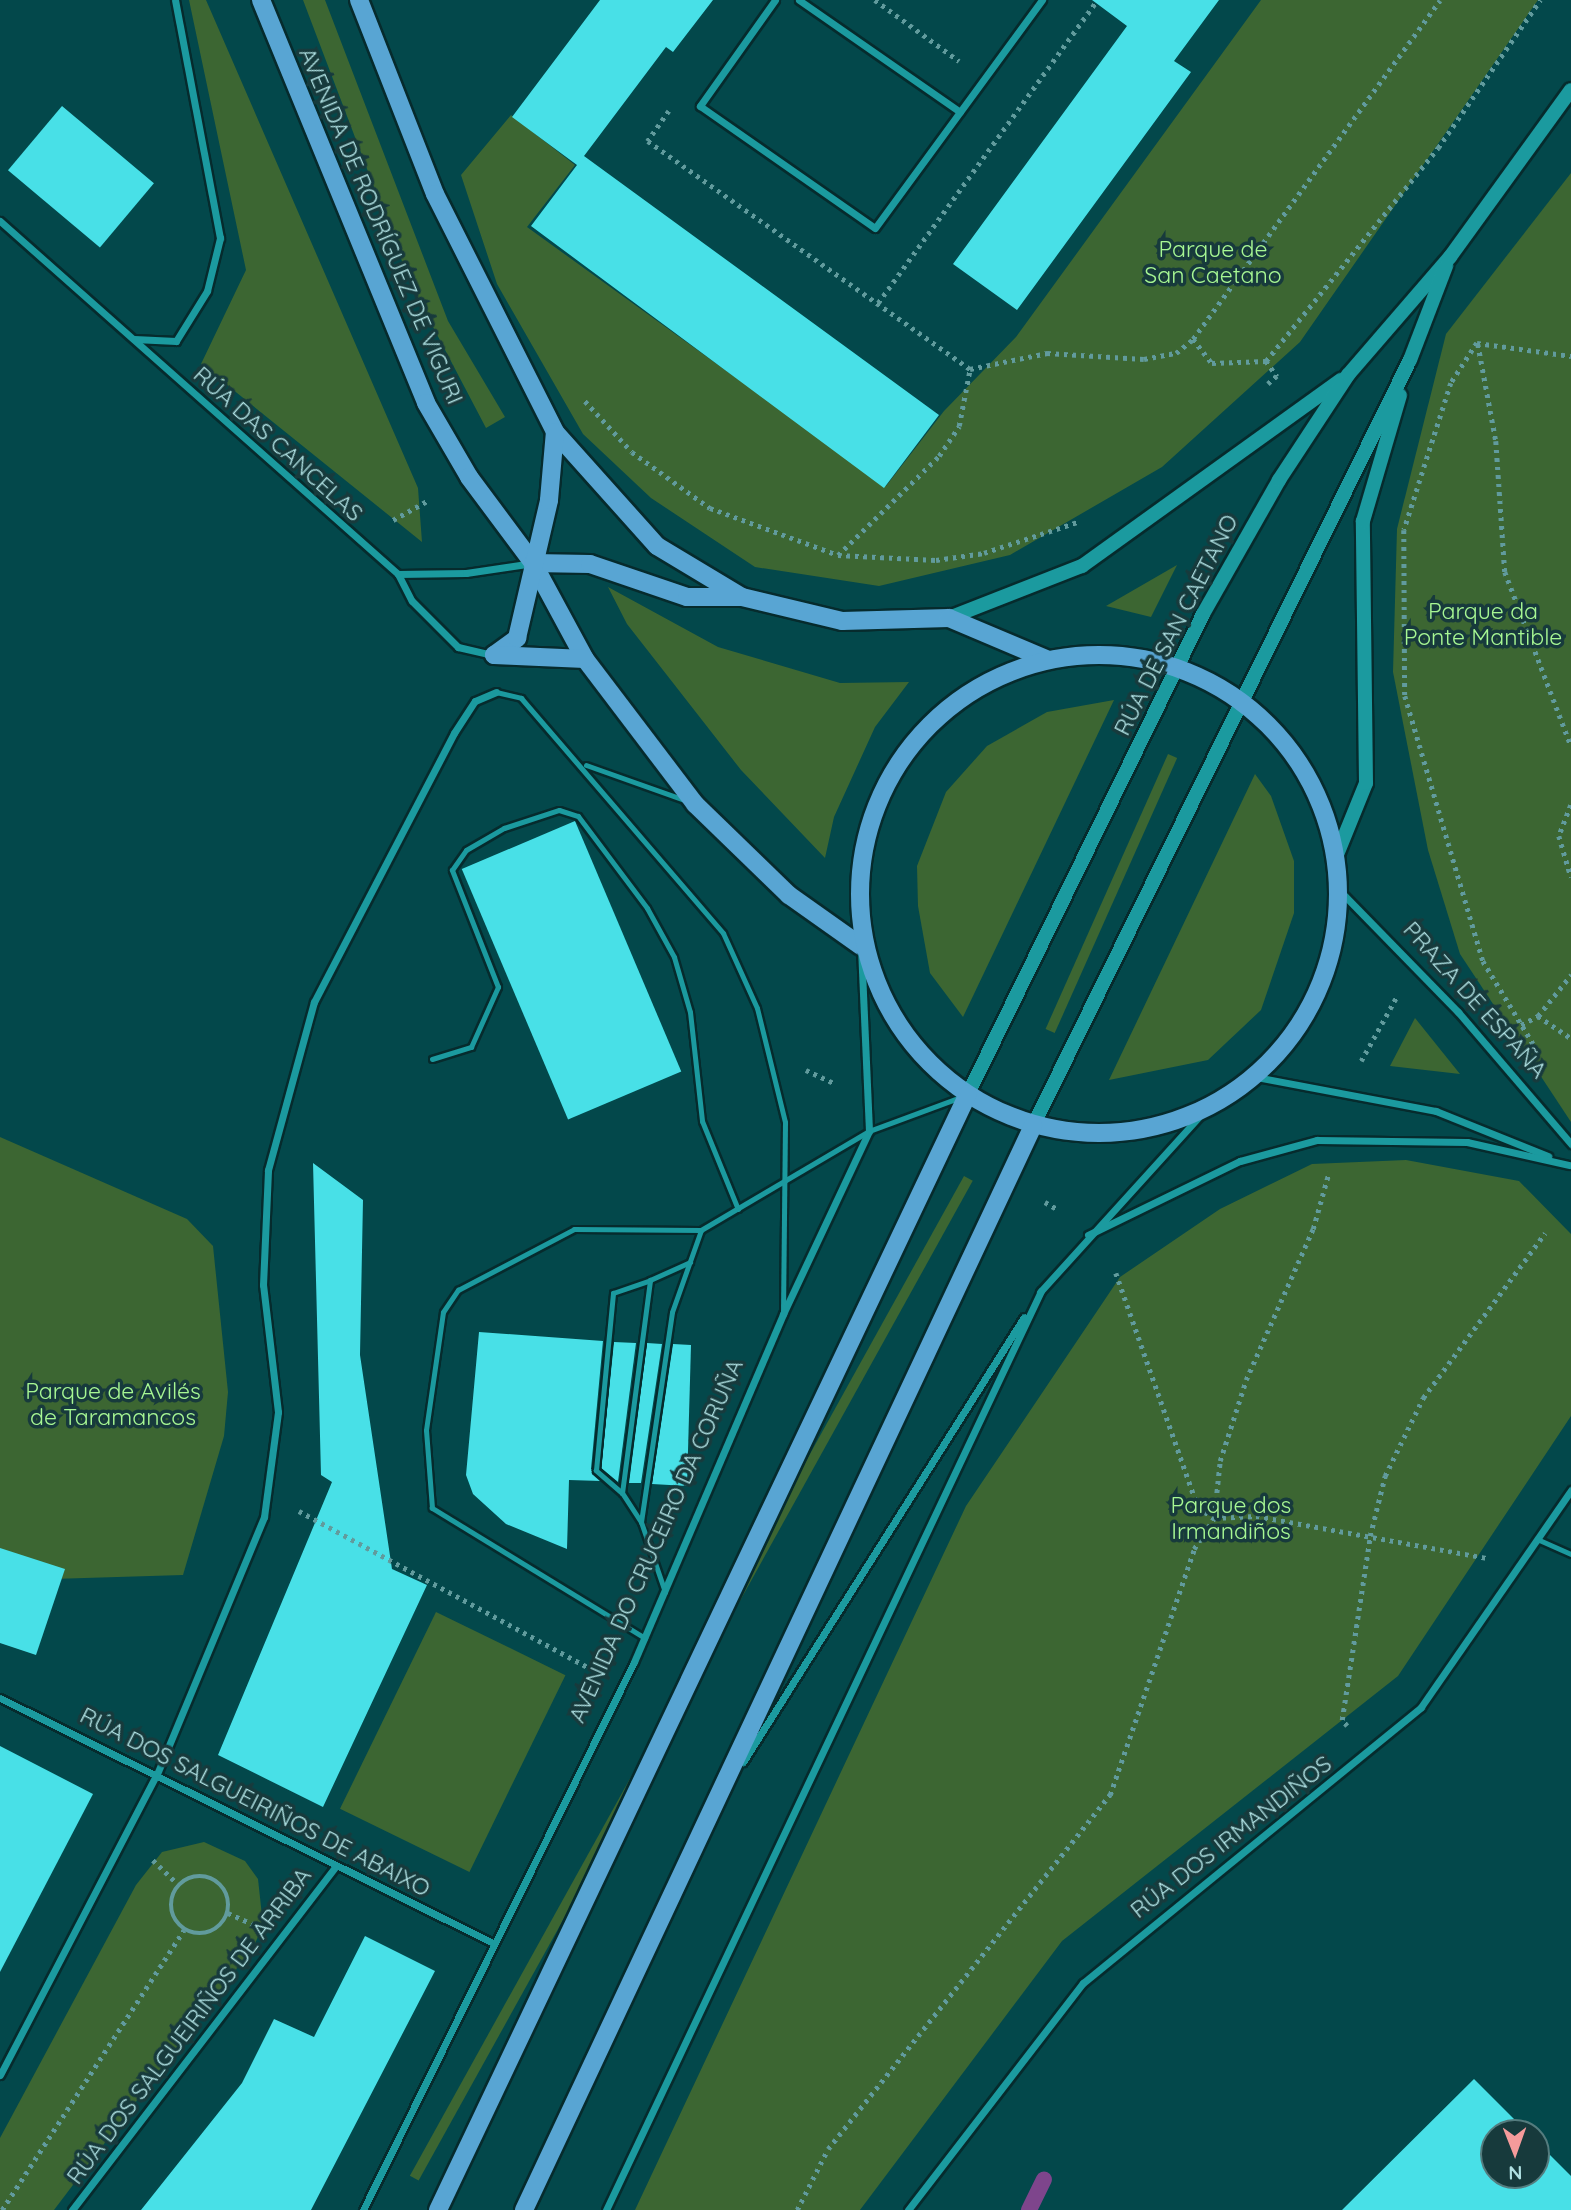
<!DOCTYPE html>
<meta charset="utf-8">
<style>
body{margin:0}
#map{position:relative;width:1571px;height:2210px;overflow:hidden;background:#03484b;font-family:Quicksand,sans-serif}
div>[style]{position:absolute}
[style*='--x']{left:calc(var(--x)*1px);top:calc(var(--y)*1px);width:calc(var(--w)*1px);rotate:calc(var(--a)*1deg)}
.green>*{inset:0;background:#3c6632;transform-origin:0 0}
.stream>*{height:16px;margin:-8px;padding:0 8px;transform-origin:8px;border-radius:8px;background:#7e458c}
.building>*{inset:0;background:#48e0e7;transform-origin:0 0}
.path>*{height:4.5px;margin-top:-2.25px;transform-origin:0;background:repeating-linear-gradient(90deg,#619b9d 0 3.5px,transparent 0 8.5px)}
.path>.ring{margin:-2.25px;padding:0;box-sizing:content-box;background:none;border:4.5px solid #619b9d;border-radius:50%}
.roads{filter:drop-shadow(2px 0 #062b2d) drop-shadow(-2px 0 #062b2d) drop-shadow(0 2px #062b2d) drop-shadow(0 -2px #062b2d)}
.lane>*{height:5px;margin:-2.5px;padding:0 2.5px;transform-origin:2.5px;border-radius:2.5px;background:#1b9a9f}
.street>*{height:7px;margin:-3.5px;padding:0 3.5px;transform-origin:3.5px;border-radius:3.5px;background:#1b9a9f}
.secondary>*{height:14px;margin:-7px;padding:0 7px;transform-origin:7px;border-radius:7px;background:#1b9a9f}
.primary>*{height:18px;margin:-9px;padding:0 9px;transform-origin:9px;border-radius:9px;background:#58a5d3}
.primary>.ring{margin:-9px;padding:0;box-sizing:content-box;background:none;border:18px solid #58a5d3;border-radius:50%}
span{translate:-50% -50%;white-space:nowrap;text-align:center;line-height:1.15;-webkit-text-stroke:7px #173a3c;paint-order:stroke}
.street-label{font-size:23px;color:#afe0e2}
.park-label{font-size:23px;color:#a7f793}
.north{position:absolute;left:1480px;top:2119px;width:70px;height:70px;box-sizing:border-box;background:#173a3c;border:2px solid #547c7e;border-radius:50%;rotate:179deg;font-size:19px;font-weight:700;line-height:28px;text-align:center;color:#afe0e2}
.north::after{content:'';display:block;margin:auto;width:24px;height:32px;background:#f59b9b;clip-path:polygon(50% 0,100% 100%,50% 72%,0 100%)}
</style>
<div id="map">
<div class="green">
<i style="clip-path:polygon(189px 0,206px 0,418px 488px,422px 542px,201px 364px,246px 270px)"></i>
<i style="clip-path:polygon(303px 0,325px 0,448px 321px,505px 417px,486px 428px,411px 285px)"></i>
<i style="clip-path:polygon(1261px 0,1538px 0,1300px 342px,1162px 467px,1010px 555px,879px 586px,755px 567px,651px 498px,583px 434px,497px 284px,461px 175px,511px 115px,575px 165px,527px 227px,886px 486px,944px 411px,1016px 337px)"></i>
<i style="clip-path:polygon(1571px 173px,1571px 1122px,1460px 954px,1428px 850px,1393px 672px,1397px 529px,1446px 334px)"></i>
<i style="clip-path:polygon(1177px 565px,1151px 617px,1106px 606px)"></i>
<i style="clip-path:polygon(608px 587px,718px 647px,840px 683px,909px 682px,875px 727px,834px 817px,825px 858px,741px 770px,627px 624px)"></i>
<i style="clip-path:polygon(1114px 700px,963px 1017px,930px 973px,918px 906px,917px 866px,946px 792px,987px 746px,1047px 712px)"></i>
<i style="left:1168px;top:754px;width:10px;height:301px;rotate:24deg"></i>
<i style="clip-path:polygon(1255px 774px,1271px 796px,1294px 861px,1294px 913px,1261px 1010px,1208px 1060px,1109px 1080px)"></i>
<i style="clip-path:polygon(1415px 1018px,1460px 1074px,1390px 1066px)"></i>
<i style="clip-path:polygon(0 1137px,187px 1219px,213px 1246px,228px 1392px,224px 1436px,183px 1575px,52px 1579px,0 1564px)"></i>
<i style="clip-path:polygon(1406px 1160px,1519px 1181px,1571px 1234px,1571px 1416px,1398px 1676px,1062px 1941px,860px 2210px,635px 2210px,966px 1506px,1120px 1277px,1220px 1209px,1312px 1164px)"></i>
<i style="left:964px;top:1176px;width:10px;height:1143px;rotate:29deg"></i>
<i style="left:436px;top:1612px;width:144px;height:219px;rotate:26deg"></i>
<i style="clip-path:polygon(204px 1842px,245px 1861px,258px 1879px,263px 1925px,254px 1946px,54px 2210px,0 2210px,0 2138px,136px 1885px,162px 1852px)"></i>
</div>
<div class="stream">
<i style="--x:1029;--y:2210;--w:34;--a:-64"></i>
</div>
<div class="building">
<i style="clip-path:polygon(600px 0,713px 0,673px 52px,666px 47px,584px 156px,939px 415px,884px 488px,531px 226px,577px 165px,512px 117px)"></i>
<i style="clip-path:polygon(1092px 0,1219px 0,1174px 61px,1191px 72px,1017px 310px,953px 264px,1127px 26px)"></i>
<i style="left:62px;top:106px;width:120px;height:84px;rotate:40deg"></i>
<i style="left:575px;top:821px;width:272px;height:123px;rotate:67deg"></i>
<i style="clip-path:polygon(313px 1163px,363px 1200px,360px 1355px,392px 1569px,427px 1585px,323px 1807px,218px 1755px,332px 1482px,321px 1475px)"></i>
<i style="clip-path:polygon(479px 1332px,603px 1341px,591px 1469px,601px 1481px,569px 1480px,567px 1549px,506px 1524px,473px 1494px,466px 1475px)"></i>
<i style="clip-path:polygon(614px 1342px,636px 1343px,618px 1482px,601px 1468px)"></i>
<i style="clip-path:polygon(647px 1343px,662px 1344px,641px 1483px,629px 1483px)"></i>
<i style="clip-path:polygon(673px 1344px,691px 1345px,687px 1486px,652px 1484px)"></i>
<i style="clip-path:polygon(0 1548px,65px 1569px,36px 1655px,0 1643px)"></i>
<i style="clip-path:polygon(0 1746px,93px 1794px,0 1972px)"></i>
<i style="clip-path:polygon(365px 1936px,435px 1971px,311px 2210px,141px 2210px,242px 2083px,274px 2019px,314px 2037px)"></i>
<i style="clip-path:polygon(1474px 2079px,1528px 2133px,1494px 2133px,1494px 2175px,1536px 2175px,1536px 2141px,1571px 2176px,1571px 2210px,1342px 2210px)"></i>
</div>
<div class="path">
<i style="--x:875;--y:0;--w:104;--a:36"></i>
<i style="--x:669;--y:111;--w:37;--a:125"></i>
<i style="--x:648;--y:141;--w:395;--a:35.3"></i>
<i style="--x:878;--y:303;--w:374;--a:-54.1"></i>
<i style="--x:1193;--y:339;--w:31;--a:52"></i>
<i style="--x:1212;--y:363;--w:54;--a:-2.1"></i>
<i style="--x:1266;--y:361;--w:274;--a:-51.1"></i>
<i style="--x:1438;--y:148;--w:180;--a:-55.4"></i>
<i style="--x:1477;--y:343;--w:48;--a:123"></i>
<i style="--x:1451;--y:383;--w:154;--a:107.7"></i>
<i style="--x:1404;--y:530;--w:166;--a:89.7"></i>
<i style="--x:1405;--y:696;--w:276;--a:73.6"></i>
<i style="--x:1483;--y:961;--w:104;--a:58.8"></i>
<i style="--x:1477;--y:343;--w:95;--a:7.9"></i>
<i style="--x:1478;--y:344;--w:99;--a:79.5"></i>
<i style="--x:1496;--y:441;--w:131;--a:86.1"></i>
<i style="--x:1505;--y:572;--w:186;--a:69.2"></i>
<i style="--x:1266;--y:361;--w:19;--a:54"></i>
<i style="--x:1277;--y:376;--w:12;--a:138"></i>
<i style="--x:585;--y:401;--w:69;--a:47.3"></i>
<i style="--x:632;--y:452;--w:96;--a:35.7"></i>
<i style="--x:710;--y:508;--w:136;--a:20.2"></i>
<i style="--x:838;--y:555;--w:98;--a:2.9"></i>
<i style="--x:936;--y:560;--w:49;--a:-8.3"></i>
<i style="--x:984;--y:553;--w:98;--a:-18.4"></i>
<i style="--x:393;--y:520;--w:41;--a:-29.1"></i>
<i style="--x:838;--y:555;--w:141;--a:-44.4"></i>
<i style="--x:939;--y:456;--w:36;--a:-56"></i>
<i style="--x:959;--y:426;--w:58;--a:-79.1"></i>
<i style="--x:970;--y:369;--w:79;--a:-11.7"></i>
<i style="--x:1047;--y:353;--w:97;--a:3.5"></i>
<i style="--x:1144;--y:359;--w:33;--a:-11"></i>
<i style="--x:1176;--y:353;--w:22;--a:-39"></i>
<i style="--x:1193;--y:339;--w:419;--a:-53.9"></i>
<i style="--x:1571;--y:805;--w:33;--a:111"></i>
<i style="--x:1559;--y:836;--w:43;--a:73.7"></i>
<i style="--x:1538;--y:1016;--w:40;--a:34"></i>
<i style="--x:1521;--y:1025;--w:19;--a:-28"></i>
<i style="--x:1538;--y:1016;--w:53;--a:-51.2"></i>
<i style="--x:1361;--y:1061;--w:74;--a:-61"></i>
<i style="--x:806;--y:1070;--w:33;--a:25"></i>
<i style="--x:1045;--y:1202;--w:14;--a:30"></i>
<i style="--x:1116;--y:1273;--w:248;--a:70.7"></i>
<i style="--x:1198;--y:1507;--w:19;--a:35"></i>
<i style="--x:1214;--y:1518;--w:42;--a:-2.7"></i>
<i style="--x:1256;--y:1516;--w:234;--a:10.3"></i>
<i style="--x:299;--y:1511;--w:328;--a:28.4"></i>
<i style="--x:1347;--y:1726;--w:8;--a:-130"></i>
<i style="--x:1342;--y:1720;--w:186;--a:-81.3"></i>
<i style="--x:1370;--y:1536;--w:62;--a:-76"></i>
<i style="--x:1385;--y:1476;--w:87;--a:-64"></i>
<i style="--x:1423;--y:1398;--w:205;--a:-53.5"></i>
<i style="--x:153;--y:1860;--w:36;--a:44"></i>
<i class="ring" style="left:171px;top:1876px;width:53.5px;height:53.5px"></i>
<i style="--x:228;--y:1913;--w:27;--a:24"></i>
<i style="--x:2;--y:2210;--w:334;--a:-57"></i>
<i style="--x:797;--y:2210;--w:68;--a:-63.1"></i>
<i style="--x:828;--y:2149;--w:453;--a:-51.5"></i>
<i style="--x:1110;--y:1795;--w:260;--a:-71.1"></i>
<i style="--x:1194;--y:1549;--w:37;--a:-57"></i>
<i style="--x:1214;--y:1518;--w:57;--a:-84"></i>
<i style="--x:1220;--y:1461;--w:85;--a:-72.2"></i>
<i style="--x:1246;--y:1380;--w:165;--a:-66.1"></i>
<i style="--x:1313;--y:1229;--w:59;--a:-74.3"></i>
</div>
<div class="roads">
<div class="lane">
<i style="--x:496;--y:692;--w:26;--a:13"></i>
<i style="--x:521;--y:698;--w:310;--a:49.3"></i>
<i style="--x:723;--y:933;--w:82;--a:65.6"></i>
<i style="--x:757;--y:1008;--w:117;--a:76.2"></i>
<i style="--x:785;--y:1122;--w:189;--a:90.6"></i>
<i style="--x:586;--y:765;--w:105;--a:19.5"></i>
<i style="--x:432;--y:1059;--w:41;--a:-17.1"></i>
<i style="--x:471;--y:1047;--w:66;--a:-65.8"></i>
<i style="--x:498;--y:987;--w:126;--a:-111.5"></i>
<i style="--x:452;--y:870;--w:24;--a:-55"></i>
<i style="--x:466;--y:850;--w:44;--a:-30.1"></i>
<i style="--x:504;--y:828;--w:58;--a:-18.1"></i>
<i style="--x:559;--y:810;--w:20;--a:18"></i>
<i style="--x:578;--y:816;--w:115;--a:53.1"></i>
<i style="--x:647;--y:908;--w:56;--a:61.1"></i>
<i style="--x:674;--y:957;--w:57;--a:73.8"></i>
<i style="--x:690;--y:1012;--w:110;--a:83.7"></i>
<i style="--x:702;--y:1121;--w:95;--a:67.8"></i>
<i style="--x:622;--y:1493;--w:35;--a:-139"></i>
<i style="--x:596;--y:1470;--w:178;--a:-84.5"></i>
<i style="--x:613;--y:1293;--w:39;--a:-19"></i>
<i style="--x:641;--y:1522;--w:212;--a:-81.6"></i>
<i style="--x:672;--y:1312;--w:87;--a:-70.5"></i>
<i style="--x:701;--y:1230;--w:195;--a:-30.5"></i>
<i style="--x:869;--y:1131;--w:98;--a:-20.3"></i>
<i style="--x:1537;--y:1539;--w:37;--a:24"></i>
<i style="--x:665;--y:1592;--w:74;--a:-108.9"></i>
<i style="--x:641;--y:1522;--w:35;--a:-123"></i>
<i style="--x:622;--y:1493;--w:215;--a:-82.5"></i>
<i style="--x:650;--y:1280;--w:44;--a:-24.2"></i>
<i style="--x:645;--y:1638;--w:250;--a:-148.6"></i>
<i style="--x:432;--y:1508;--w:78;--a:-94.4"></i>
<i style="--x:426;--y:1430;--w:119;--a:-81.8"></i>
<i style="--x:443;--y:1312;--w:27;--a:-56"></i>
<i style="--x:458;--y:1290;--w:131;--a:-27.7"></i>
<i style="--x:574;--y:1229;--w:127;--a:0.5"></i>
</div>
<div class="street">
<i style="--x:775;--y:0;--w:130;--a:125.3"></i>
<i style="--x:700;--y:106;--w:213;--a:34.9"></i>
<i style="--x:875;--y:228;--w:283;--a:-53.8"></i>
<i style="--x:799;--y:0;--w:196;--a:34.8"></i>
<i style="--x:0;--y:221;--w:532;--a:41.57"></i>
<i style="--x:398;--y:574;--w:30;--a:63"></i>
<i style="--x:412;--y:601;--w:65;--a:45"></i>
<i style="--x:458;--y:647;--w:37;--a:13"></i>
<i style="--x:134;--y:339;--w:42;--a:2.7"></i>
<i style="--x:176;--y:341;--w:59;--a:-58.2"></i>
<i style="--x:207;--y:291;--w:55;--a:-76.2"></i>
<i style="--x:220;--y:238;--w:242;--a:-100.7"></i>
<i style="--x:398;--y:574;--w:68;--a:-0.8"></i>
<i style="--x:466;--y:573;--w:68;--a:-8.5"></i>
<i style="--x:1340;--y:891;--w:169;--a:45.7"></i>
<i style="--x:1458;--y:1012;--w:174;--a:49.4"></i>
<i style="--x:1256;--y:1077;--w:183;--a:10.7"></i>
<i style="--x:1436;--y:1111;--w:121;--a:21.9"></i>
<i style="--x:1088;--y:1235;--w:169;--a:-26"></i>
<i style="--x:1240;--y:1161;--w:80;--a:-15.3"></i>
<i style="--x:1317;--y:1140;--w:150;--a:0.8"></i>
<i style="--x:1467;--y:1142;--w:105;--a:12.7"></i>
<i style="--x:1040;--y:1292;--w:244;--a:-47.8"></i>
<i style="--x:0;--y:1698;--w:548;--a:26.42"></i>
<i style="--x:743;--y:1762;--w:526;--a:-57.73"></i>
<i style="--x:0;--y:2075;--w:339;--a:-62.5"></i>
<i style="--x:157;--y:1774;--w:278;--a:-67.4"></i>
<i style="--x:264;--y:1517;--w:106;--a:-82.4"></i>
<i style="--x:278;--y:1412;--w:128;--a:-96.7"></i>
<i style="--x:263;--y:1285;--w:115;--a:-87.5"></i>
<i style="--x:268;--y:1170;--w:174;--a:-74.7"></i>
<i style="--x:314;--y:1002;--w:303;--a:-62.5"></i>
<i style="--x:454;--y:733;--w:38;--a:-57"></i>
<i style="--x:475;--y:701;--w:23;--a:-23"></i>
<i style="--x:72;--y:2210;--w:434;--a:-52.5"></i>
<i style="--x:363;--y:2210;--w:611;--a:-63.69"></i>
<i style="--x:634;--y:1662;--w:379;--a:-66.8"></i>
<i style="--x:783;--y:1314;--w:202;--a:-64.8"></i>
<i style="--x:869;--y:1131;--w:185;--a:-92.5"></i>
<i style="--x:606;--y:2210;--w:1017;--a:-64.67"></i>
<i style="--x:908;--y:2210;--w:287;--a:-52.4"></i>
<i style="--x:1083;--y:1983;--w:436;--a:-39.2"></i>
<i style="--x:1421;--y:1707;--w:264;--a:-55.3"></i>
</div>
<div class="secondary">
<i style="--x:949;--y:618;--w:143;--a:-21.4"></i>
<i style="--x:1082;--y:566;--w:319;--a:-35.7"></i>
<i style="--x:1336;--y:857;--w:80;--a:-67.9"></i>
<i style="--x:1366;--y:783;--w:262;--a:-90.7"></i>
<i style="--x:1363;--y:521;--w:131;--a:-73.6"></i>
<i style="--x:968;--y:1094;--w:534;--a:-63.91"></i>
<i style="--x:1203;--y:614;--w:154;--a:-60.4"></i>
<i style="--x:1279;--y:480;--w:126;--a:-56.7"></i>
<i style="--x:1348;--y:375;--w:156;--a:-49.2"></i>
<i style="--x:1450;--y:257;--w:206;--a:-54.1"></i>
<i style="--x:1033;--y:1126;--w:854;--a:-63.8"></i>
<i style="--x:1410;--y:360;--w:101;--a:-69"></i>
</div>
<div class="primary">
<i style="--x:261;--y:0;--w:435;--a:67.7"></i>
<i style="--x:426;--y:403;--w:86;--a:59.8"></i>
<i style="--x:469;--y:477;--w:107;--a:53.3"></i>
<i style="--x:533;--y:563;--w:109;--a:61.6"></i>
<i style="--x:585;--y:659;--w:182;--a:52.8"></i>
<i style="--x:695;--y:804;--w:131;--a:44.1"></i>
<i style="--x:789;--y:895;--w:88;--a:35.3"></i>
<i style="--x:359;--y:0;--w:208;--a:68.6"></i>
<i style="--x:435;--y:194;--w:267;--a:63.2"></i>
<i style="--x:555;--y:432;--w:153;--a:48.2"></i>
<i style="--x:657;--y:546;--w:99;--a:31"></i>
<i style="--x:742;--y:597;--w:103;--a:13.5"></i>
<i style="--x:842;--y:621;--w:107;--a:-1.6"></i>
<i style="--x:949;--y:618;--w:105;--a:22.9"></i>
<i style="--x:533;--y:563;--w:57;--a:1"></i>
<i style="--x:590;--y:564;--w:102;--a:18.8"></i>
<i style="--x:687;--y:597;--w:54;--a:0"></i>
<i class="ring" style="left:860px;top:655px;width:460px;height:460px"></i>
<i style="--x:494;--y:655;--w:29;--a:-36"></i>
<i style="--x:517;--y:638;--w:142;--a:-76.9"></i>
<i style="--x:549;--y:500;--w:68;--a:-85"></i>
<i style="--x:494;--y:655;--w:91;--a:2.5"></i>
<i style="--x:438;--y:2210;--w:1235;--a:-64.6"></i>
<i style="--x:524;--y:2210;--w:1198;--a:-64.85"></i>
</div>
</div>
<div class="street-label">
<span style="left:381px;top:226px;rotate:67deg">AVENIDA DE RODRÍGUEZ DE VIGURI</span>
<span style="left:278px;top:444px;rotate:42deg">RÚA DAS CANCELAS</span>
<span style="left:1176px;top:625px;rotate:-63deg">RÚA DE SAN CAETANO</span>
<span style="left:1475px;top:1000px;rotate:48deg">PRAZA DE ESPAÑA</span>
<span style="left:656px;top:1541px;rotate:-66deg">AVENIDA DO CRUCEIRO DA CORUÑA</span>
<span style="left:255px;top:1802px;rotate:27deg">RÚA DOS SALGUEIRIÑOS DE ABAIXO</span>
<span style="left:1231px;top:1837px;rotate:-38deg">RÚA DOS IRMANDIÑOS</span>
<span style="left:189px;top:2026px;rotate:-53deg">RÚA DOS SALGUEIRIÑOS DE ARRIBA</span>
</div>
<div class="park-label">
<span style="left:1213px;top:262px">Parque de<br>San Caetano</span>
<span style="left:1483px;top:624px">Parque da<br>Ponte Mantible</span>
<span style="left:113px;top:1404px">Parque de Avilés<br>de Taramancos</span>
<span style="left:1231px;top:1518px">Parque dos<br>Irmandiños</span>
</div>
<div class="north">N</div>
</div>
